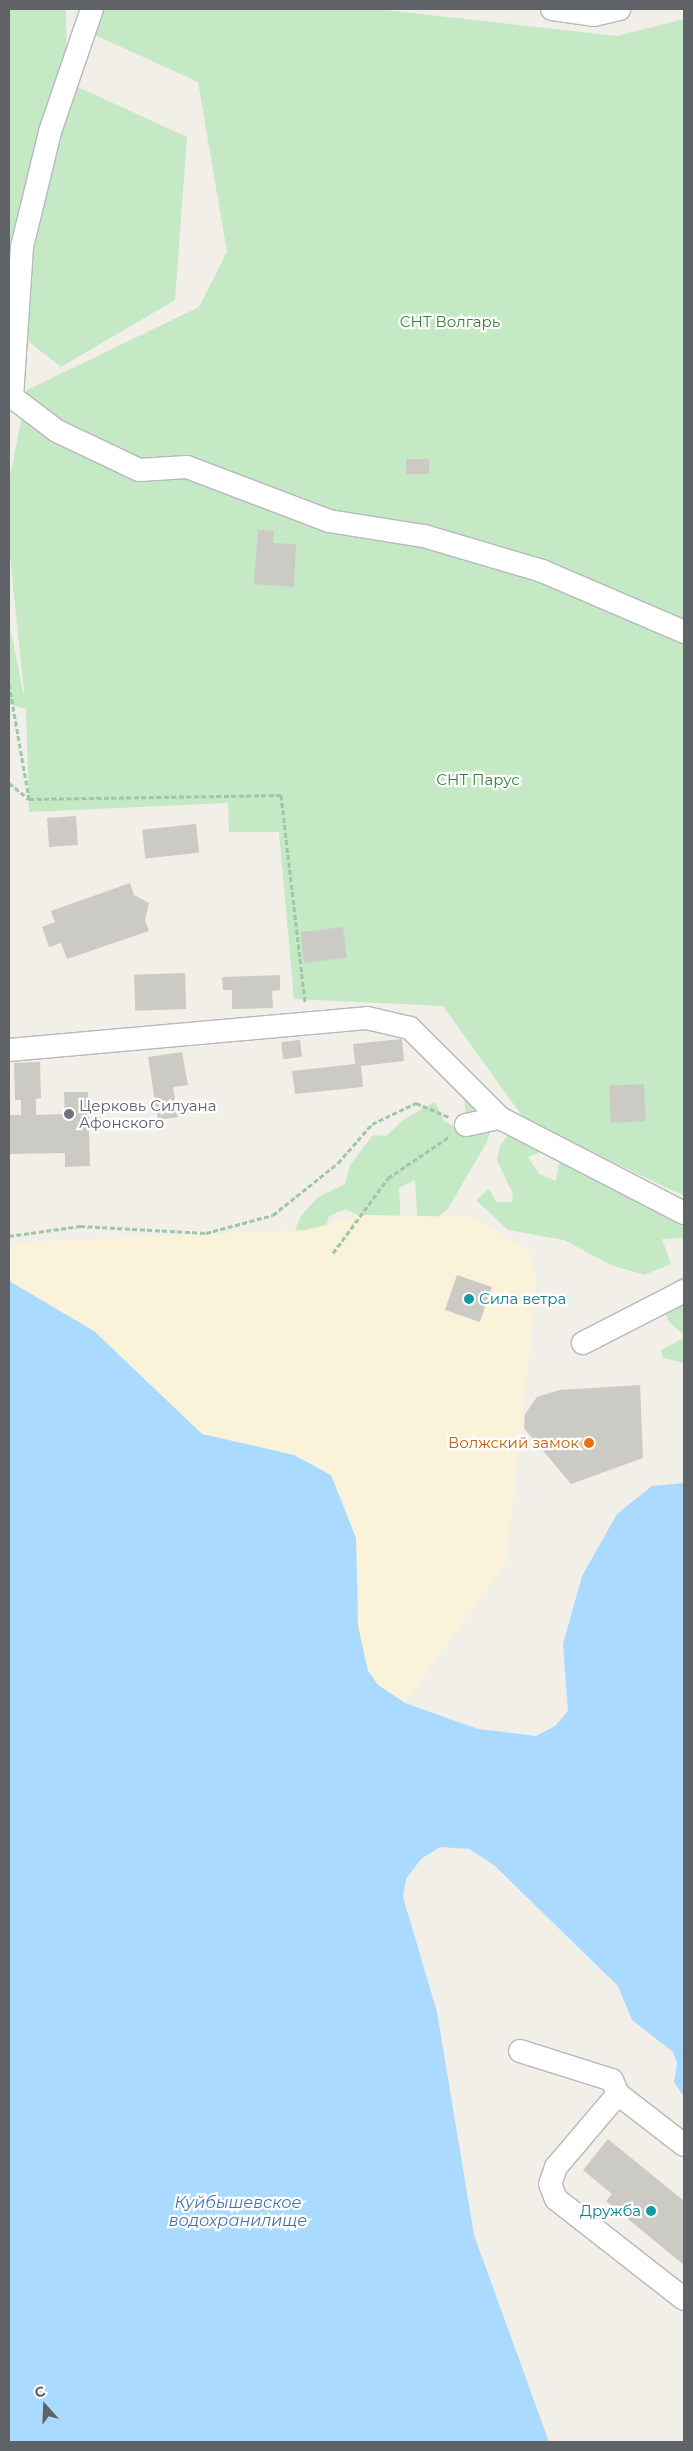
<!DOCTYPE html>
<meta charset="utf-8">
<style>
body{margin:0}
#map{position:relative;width:693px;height:2451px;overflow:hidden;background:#f1efe8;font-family:Montserrat,sans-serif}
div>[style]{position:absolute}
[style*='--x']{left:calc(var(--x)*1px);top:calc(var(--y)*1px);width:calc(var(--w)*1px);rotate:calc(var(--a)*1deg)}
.green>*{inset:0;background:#c5e8c5}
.sand>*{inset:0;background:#fbf3d9}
.water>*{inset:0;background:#aadaff}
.building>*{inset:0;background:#cccac5;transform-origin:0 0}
.path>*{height:3px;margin-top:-1.5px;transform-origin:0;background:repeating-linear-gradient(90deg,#9cc7a9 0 5px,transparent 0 7.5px)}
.roads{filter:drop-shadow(1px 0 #b5b8bc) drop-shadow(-1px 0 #b5b8bc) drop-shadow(0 1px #b5b8bc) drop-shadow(0 -1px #b5b8bc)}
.minor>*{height:22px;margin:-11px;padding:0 11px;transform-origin:11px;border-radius:11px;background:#fff}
.dots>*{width:14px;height:14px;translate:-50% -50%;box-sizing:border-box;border:2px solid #fff;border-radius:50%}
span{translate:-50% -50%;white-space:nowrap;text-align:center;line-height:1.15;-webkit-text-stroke:4.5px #fff;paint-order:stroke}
.park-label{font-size:15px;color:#348238}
.worship-label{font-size:15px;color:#5b616d}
.left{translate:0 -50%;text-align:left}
.culture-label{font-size:15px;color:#0d838f}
.right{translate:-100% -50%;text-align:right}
.food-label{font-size:15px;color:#c56008}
.water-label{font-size:16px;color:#4174aa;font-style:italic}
.frame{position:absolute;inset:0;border:10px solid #5f6368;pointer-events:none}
.north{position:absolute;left:20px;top:2381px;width:50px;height:50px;-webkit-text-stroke:4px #fff;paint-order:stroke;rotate:340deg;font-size:14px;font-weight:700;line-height:20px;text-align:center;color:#5f6368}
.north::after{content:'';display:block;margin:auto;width:18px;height:22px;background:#5f6368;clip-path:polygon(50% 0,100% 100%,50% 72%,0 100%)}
</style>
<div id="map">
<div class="green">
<i style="clip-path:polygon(9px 9px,66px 9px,67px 82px,187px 137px,175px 300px,61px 367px,9px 326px)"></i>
<i style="clip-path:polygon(102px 9px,376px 9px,617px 36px,684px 19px,684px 1196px,525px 1120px,443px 1006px,294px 999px,279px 832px,229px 832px,228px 803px,29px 812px,26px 709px,9px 704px,9px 622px,25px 701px,9px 547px,9px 482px,27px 390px,199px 307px,227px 252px,198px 82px,95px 35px)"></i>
<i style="clip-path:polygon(483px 1084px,498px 1106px,487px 1142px,447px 1210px,418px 1231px,415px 1180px,399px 1188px,401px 1228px,385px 1229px,346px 1209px,329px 1216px,323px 1236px,287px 1249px,301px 1216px,318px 1197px,345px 1184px,350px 1165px,373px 1135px,386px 1136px,403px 1120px,435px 1102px,444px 1121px,467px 1133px,464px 1093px)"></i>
<i style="clip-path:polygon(513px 1130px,541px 1152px,528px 1157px,539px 1174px,556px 1181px,560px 1158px,684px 1205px,684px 1238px,662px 1239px,671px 1264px,644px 1275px,611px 1265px,564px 1240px,508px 1230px,476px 1200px,489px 1189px,496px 1202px,512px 1202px,513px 1194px,497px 1160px,500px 1145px)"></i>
<i style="clip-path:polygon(684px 1276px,684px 1335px,669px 1322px,658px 1291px)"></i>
<i style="clip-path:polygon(684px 1338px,684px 1363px,663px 1358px,661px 1350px)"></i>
</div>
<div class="sand">
<i style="clip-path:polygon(366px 1215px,472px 1217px,529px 1250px,537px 1283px,506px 1562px,405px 1703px,378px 1685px,363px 1659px,358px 1626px,360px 1568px,345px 1501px,294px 1455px,202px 1434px,94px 1331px,9px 1281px,9px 1243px,306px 1230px)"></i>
</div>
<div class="water">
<i style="clip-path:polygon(9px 1281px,94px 1331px,202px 1434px,294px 1455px,331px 1475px,356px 1538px,358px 1626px,368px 1671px,378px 1685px,405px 1703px,478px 1729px,536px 1736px,555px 1726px,568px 1711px,563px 1644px,582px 1576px,617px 1514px,652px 1486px,684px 1483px,684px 2097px,674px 2082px,677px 2063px,673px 2052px,632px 2020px,618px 1986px,494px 1865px,469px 1849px,440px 1847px,421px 1859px,406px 1879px,403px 1897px,437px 2012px,474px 2235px,549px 2442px,9px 2442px)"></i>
</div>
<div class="building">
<i style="left:429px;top:459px;width:15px;height:23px;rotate:90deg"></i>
<i style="clip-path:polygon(258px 530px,274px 531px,273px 543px,296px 544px,294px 587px,254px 584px)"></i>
<i style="left:76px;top:816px;width:29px;height:29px;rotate:86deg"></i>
<i style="left:196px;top:824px;width:29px;height:54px;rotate:84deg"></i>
<i style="clip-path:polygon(130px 883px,134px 895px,149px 903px,145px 920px,149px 931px,67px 959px,61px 943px,49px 947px,42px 927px,55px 922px,51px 911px)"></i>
<i style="left:343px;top:927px;width:31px;height:43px;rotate:83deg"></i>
<i style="left:185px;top:973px;width:36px;height:51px;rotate:88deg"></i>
<i style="clip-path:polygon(280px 975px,280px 990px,272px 991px,273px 1008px,232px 1009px,232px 990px,223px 990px,222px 977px)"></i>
<i style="clip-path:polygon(402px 1039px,404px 1061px,361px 1066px,363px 1087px,295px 1094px,292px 1071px,355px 1064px,353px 1044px)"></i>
<i style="left:300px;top:1040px;width:17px;height:19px;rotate:83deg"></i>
<i style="clip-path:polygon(182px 1052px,188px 1085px,173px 1087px,178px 1117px,158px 1120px,148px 1057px)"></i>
<i style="clip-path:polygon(40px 1062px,41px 1098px,36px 1099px,36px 1115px,65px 1114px,64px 1092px,88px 1092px,90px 1166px,65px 1167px,65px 1153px,9px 1154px,9px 1115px,21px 1115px,21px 1100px,15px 1100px,14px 1063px)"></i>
<i style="left:644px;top:1084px;width:37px;height:35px;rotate:87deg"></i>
<i style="left:457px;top:1275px;width:37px;height:37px;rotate:19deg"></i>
<i style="clip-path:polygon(640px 1385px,643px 1458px,571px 1484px,524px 1428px,525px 1414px,537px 1397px,559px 1390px)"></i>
<i style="clip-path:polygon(608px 2139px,684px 2201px,684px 2265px,606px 2201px,612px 2194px,583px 2170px)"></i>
</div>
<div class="path">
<i style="--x:9;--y:684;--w:117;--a:80.1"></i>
<i style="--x:9;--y:783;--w:26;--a:39"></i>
<i style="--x:29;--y:799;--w:252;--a:-0.9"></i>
<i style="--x:281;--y:795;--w:209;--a:83.4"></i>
<i style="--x:9;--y:1236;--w:72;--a:-8"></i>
<i style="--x:80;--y:1226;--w:126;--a:3.2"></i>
<i style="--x:206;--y:1233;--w:69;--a:-15"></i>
<i style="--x:273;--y:1215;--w:83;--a:-38.7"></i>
<i style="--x:338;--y:1163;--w:52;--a:-48.9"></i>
<i style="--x:372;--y:1124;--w:49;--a:-25.5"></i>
<i style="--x:416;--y:1103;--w:36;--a:23"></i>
<i style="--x:333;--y:1253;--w:93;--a:-53.7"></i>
<i style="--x:388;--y:1178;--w:75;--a:-34.1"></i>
</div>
<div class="roads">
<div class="minor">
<i style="--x:92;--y:9;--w:130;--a:108.9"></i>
<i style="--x:50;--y:132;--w:118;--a:103.7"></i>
<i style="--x:22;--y:247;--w:150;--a:93.8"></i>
<i style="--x:12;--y:397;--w:56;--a:37.1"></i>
<i style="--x:57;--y:431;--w:91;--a:25.4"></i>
<i style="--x:139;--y:470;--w:48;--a:-3.6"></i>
<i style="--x:187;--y:467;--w:152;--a:20.8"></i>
<i style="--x:329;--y:521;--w:96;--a:9"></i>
<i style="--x:424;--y:536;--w:123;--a:16.5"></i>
<i style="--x:542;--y:571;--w:155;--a:23.2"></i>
<i style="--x:552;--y:9;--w:42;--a:8.1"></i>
<i style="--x:594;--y:15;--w:26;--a:-13"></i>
<i style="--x:9;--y:1050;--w:359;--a:-5.1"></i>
<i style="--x:367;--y:1018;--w:44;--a:13.1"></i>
<i style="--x:410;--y:1028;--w:127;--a:45"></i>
<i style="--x:500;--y:1118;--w:207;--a:27.3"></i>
<i style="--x:466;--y:1125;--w:35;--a:-12"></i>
<i style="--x:583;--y:1343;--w:114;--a:-27.2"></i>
<i style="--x:520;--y:2051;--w:96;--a:17.5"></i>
<i style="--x:612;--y:2080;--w:15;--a:67"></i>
<i style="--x:618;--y:2094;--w:83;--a:37.7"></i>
<i style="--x:618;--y:2094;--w:96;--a:130.3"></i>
<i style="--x:556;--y:2167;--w:18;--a:109"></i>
<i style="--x:550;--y:2184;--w:16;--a:68"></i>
<i style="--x:556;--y:2199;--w:162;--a:38"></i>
</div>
</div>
<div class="dots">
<i style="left:69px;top:1114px;background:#6b7280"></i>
<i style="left:469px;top:1299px;background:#0f9aa8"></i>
<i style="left:589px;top:1443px;background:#e8710a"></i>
<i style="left:651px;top:2211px;background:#0f9aa8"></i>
</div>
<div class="park-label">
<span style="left:450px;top:322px">СНТ Волгарь</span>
<span style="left:478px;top:780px">СНТ Парус</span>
</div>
<div class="worship-label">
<span class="left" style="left:79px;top:1114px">Церковь Силуана<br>Афонского</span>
</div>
<div class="culture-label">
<span class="left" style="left:479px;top:1299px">Сила ветра</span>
<span class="right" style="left:641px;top:2211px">Дружба</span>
</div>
<div class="food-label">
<span class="right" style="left:579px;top:1443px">Волжский замок</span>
</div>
<div class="water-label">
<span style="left:238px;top:2212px">Куйбышевское<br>водохранилище</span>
</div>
<div class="frame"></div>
<div class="north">С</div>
</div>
